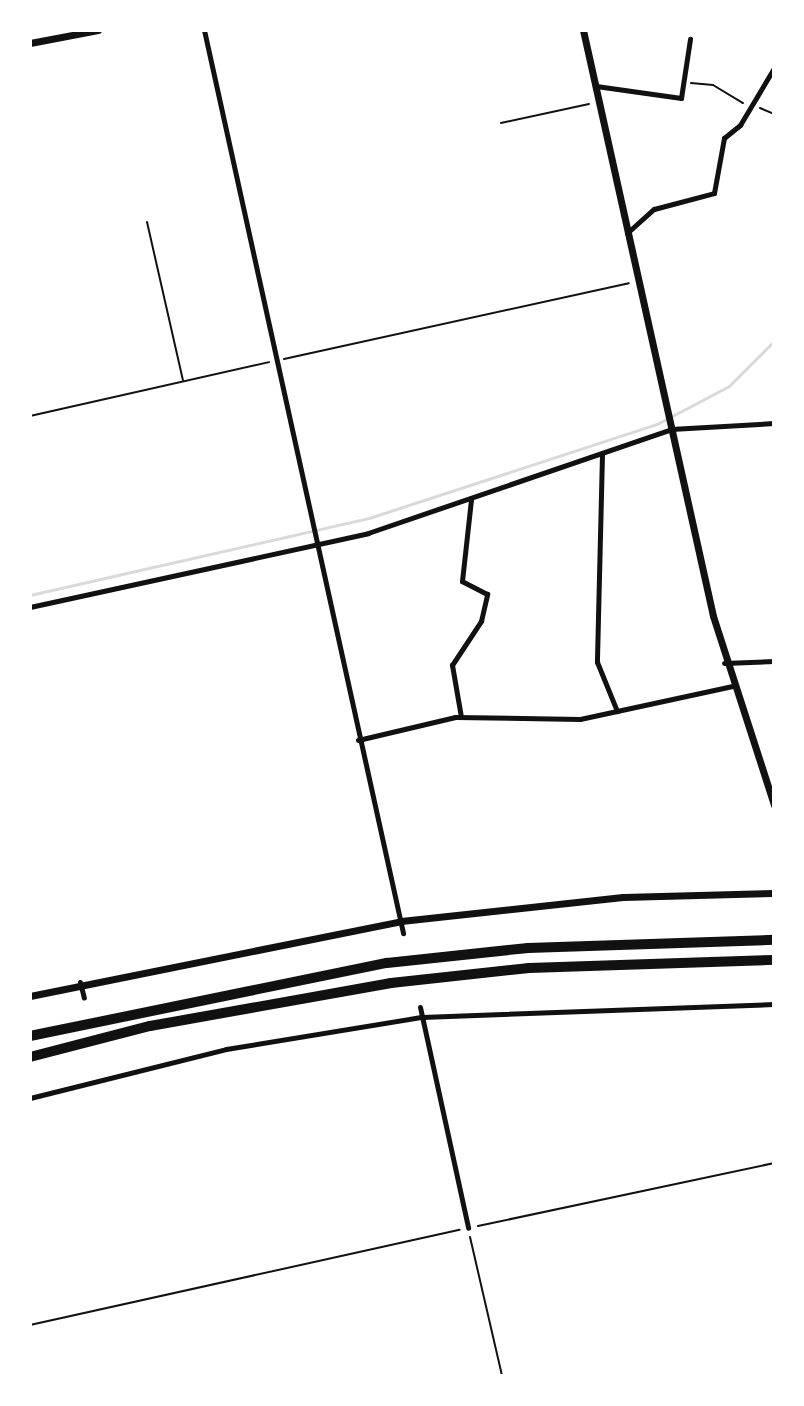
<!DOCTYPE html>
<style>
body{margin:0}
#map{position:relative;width:804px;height:1406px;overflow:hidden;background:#fff;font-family:"IBM Plex Sans",sans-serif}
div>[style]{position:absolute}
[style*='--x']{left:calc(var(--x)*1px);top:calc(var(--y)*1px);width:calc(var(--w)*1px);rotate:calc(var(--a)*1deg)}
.stream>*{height:3px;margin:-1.5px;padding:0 1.5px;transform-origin:1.5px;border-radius:1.5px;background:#d9d9d9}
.path>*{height:2px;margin:-1px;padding:0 1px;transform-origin:1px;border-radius:1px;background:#111}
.minor>*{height:5px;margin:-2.5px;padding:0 2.5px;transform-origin:2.5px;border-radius:2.5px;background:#111}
.tertiary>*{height:7px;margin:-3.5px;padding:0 3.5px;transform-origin:3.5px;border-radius:3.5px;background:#111}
.motorway>*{height:10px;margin:-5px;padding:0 5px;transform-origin:5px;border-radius:5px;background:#111}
span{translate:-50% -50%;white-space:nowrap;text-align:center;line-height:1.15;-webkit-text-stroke:6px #fff;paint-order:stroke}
.frame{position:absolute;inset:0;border:32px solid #fff;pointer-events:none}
</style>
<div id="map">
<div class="stream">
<i style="--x:30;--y:595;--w:348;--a:-12.8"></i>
<i style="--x:369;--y:518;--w:303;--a:-18.1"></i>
<i style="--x:657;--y:424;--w:81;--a:-27.8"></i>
<i style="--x:729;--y:386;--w:64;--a:-45"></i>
</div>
<div class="path">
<i style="--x:691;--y:83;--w:22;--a:5"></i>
<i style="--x:713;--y:85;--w:35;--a:31"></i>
<i style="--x:760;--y:108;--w:15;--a:23"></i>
<i style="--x:501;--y:123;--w:90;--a:-12.2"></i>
<i style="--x:147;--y:222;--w:162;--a:77.2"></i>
<i style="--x:284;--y:359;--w:353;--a:-12.4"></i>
<i style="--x:30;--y:416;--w:245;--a:-12.7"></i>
<i style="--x:478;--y:1226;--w:303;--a:-12"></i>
<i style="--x:470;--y:1237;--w:143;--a:77"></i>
<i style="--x:30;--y:1325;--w:440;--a:-12.5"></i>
</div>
<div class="minor">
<i style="--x:204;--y:30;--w:925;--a:77.57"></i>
<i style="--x:596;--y:86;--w:86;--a:8"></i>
<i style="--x:681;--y:98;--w:60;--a:-81.3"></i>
<i style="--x:627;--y:233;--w:36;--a:-42"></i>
<i style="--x:654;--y:209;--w:62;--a:-14.9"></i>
<i style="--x:714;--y:193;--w:56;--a:-79.7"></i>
<i style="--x:724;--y:138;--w:21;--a:-39"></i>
<i style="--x:740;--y:125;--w:66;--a:-59.2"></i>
<i style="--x:602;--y:454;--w:208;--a:91.4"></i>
<i style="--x:597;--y:662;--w:53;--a:67.8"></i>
<i style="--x:30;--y:607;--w:346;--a:-12.3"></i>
<i style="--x:368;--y:533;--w:320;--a:-18.9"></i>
<i style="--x:671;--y:429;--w:103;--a:-3.3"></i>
<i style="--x:724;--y:663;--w:50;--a:-2.3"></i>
<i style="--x:461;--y:717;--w:53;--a:-99.8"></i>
<i style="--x:452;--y:665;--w:53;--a:-56.6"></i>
<i style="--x:481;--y:621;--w:28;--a:-77"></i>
<i style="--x:487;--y:594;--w:28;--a:-153"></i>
<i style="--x:462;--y:581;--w:82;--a:-83.7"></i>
<i style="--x:358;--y:740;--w:100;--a:-13.3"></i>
<i style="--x:455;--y:717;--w:125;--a:0.9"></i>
<i style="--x:580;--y:719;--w:156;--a:-12.2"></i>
<i style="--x:80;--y:982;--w:16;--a:76"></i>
<i style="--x:420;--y:1007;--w:226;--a:77.7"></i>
<i style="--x:30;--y:1098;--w:202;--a:-14"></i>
<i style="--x:226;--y:1049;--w:199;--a:-9.3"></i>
<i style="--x:422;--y:1017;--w:352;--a:-2.1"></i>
</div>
<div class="tertiary">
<i style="--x:583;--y:30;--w:600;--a:77.49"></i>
<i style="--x:713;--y:616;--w:199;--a:72.1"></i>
<i style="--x:30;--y:43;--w:69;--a:-10.8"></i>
<i style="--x:30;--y:996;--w:379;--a:-11.4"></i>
<i style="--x:401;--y:921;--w:223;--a:-6.2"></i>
<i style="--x:623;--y:897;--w:151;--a:-1.5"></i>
</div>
<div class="motorway">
<i style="--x:30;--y:1036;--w:364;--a:-11.6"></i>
<i style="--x:387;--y:963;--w:142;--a:-6.1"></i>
<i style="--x:528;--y:948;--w:246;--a:-1.9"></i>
<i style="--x:30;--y:1057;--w:124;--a:-14.5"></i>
<i style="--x:150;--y:1026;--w:245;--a:-10.1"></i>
<i style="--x:391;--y:983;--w:139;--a:-6.2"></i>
<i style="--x:529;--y:968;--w:245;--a:-1.9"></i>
</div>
<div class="frame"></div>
</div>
